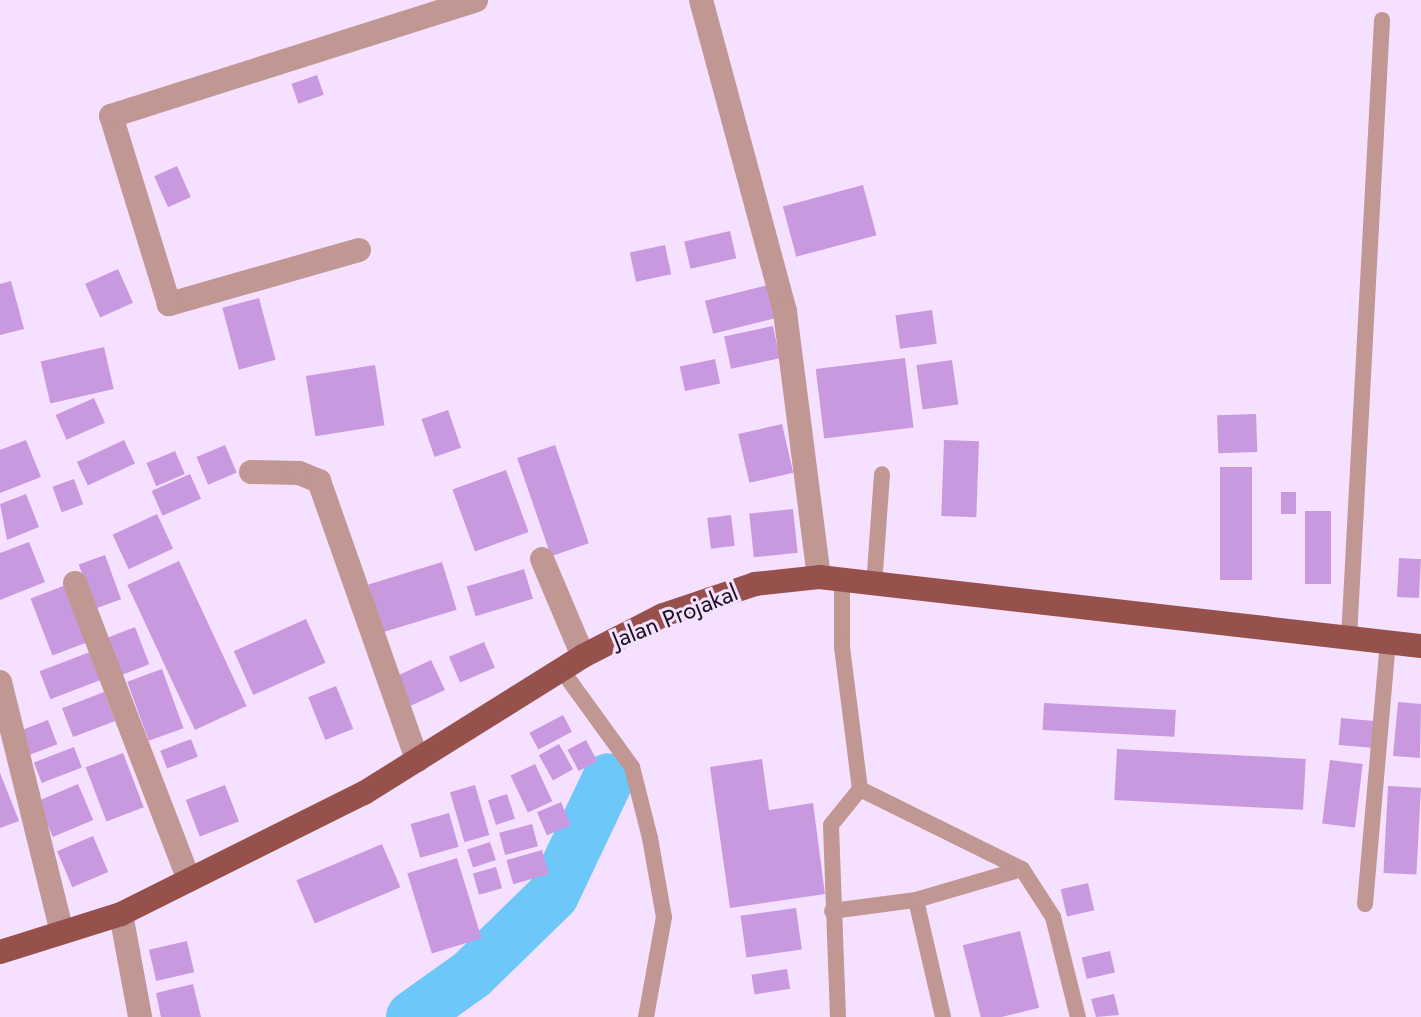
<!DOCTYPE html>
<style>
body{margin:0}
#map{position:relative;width:1421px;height:1017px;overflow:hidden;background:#f5e1ff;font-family:Jost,sans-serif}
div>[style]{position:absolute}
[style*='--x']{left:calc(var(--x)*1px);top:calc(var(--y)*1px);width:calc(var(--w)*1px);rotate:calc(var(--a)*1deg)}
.river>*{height:52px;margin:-26px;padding:0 26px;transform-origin:26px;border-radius:26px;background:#6dc7f8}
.building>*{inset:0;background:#c999df;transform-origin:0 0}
.lane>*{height:16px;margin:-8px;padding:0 8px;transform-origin:8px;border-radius:8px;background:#c09793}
.street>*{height:24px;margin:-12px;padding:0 12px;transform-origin:12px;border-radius:12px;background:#c09793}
.primary>*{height:24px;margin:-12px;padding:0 12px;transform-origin:12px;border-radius:12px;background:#97514d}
span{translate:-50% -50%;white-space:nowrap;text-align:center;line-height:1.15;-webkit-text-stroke:6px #f5e1ff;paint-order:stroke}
.street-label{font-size:24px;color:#1a131d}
</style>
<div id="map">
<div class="river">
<i style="--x:412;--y:1017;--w:74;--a:-35.6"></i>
<i style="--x:472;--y:974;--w:113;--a:-44.3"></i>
<i style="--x:553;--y:895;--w:128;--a:-64.6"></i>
</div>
<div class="building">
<i style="left:317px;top:75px;width:21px;height:27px;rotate:71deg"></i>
<i style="left:177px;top:166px;width:34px;height:25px;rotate:66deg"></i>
<i style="left:863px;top:185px;width:52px;height:83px;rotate:75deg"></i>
<i style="left:730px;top:231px;width:28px;height:47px;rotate:77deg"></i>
<i style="left:665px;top:245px;width:30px;height:36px;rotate:78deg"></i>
<i style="left:118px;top:269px;width:37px;height:36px;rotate:66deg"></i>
<i style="clip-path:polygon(11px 281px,24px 329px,0 335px,0 284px)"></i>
<i style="left:768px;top:285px;width:34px;height:65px;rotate:76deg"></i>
<i style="left:259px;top:298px;width:64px;height:38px;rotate:75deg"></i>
<i style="left:932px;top:310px;width:34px;height:37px;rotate:82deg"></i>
<i style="left:773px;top:326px;width:33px;height:50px;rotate:78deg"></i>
<i style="left:104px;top:347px;width:43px;height:65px;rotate:77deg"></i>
<i style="left:905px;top:358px;width:70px;height:90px;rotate:83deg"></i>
<i style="left:715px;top:359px;width:25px;height:36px;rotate:78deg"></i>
<i style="left:952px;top:360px;width:45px;height:36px;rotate:82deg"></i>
<i style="left:375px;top:365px;width:61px;height:70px;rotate:81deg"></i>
<i style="left:94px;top:398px;width:27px;height:42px;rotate:66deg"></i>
<i style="left:448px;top:410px;width:40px;height:28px;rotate:71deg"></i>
<i style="left:1256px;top:414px;width:38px;height:39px;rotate:88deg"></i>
<i style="left:782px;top:424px;width:50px;height:45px;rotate:77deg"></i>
<i style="clip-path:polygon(26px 440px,41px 477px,0 493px,0 450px)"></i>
<i style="left:124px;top:440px;width:26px;height:52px;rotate:65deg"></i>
<i style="left:944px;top:440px;width:35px;height:76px;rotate:2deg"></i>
<i style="left:225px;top:445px;width:30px;height:31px;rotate:67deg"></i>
<i style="left:555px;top:445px;width:104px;height:40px;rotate:71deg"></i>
<i style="left:175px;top:451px;width:25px;height:31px;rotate:67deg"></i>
<i style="left:1220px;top:467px;width:32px;height:113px"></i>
<i style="left:506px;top:470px;width:66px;height:57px;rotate:70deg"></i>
<i style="left:190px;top:474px;width:27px;height:42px;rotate:66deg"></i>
<i style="left:74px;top:479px;width:27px;height:23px;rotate:70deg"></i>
<i style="left:1281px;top:492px;width:15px;height:22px"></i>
<i style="clip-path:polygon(26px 494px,39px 527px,7px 540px,0 504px)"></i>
<i style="left:793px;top:509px;width:44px;height:44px;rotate:84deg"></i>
<i style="left:1305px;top:511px;width:26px;height:73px"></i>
<i style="left:157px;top:514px;width:38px;height:49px;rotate:65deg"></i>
<i style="left:731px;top:515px;width:31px;height:24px;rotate:83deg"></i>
<i style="clip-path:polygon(29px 542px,45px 582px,0 600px,0 553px)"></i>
<i style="left:105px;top:555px;width:47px;height:28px;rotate:70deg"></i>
<i style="left:1399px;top:558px;width:22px;height:39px;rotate:3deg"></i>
<i style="left:179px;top:561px;width:160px;height:57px;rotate:65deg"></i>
<i style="left:442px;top:562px;width:50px;height:77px;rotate:73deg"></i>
<i style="left:524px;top:569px;width:31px;height:60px;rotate:73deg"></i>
<i style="left:66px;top:585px;width:61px;height:38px;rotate:69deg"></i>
<i style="left:306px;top:619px;width:48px;height:79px;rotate:66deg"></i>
<i style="left:135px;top:627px;width:40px;height:29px;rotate:69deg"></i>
<i style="left:484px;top:642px;width:28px;height:38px;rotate:67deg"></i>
<i style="left:90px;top:652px;width:30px;height:54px;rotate:69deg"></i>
<i style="left:431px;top:660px;width:33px;height:40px;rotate:65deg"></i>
<i style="left:162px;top:669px;width:63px;height:37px;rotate:70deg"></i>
<i style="left:336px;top:686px;width:46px;height:30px;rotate:68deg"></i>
<i style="left:104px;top:692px;width:31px;height:45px;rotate:69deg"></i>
<i style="clip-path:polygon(1398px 702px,1421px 704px,1420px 758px,1393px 756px)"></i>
<i style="left:1044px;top:703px;width:132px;height:27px;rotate:3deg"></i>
<i style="left:563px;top:715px;width:19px;height:38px;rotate:62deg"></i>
<i style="left:1341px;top:718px;width:33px;height:27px;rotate:5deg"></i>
<i style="left:48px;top:720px;width:26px;height:35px;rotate:69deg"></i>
<i style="left:191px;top:739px;width:19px;height:33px;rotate:69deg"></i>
<i style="left:586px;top:740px;width:24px;height:21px;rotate:62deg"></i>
<i style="left:559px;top:744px;width:29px;height:23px;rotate:61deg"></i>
<i style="left:74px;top:747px;width:22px;height:43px;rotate:69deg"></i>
<i style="left:1117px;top:749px;width:189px;height:51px;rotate:3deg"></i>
<i style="left:123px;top:753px;width:58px;height:40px;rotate:69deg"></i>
<i style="clip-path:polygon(762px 759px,769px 810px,813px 803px,825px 894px,730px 908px,710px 767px)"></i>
<i style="left:1330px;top:760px;width:33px;height:64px;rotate:7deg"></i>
<i style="left:535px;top:764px;width:41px;height:27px;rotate:65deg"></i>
<i style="clip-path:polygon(0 773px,19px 821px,0 828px)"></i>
<i style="left:78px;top:784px;width:39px;height:44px;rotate:67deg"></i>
<i style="left:225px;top:785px;width:39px;height:42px;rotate:69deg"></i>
<i style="left:475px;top:785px;width:52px;height:26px;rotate:74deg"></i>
<i style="left:1388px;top:786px;width:33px;height:87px;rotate:3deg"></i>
<i style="left:507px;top:794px;width:26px;height:20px;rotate:72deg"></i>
<i style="left:561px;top:802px;width:25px;height:26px;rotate:67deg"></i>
<i style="left:449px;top:813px;width:35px;height:40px;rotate:74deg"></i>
<i style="left:532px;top:824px;width:23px;height:34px;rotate:75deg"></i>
<i style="left:93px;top:836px;width:39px;height:39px;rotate:67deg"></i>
<i style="left:490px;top:842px;width:19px;height:24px;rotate:72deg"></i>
<i style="left:382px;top:844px;width:47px;height:93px;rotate:67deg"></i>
<i style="left:542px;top:850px;width:25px;height:37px;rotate:74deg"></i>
<i style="left:457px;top:858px;width:84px;height:52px;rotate:73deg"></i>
<i style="left:496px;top:867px;width:22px;height:24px;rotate:74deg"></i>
<i style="left:1088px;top:883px;width:28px;height:28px;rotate:77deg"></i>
<i style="left:796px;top:908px;width:42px;height:56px;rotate:82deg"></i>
<i style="left:1020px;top:931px;width:79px;height:59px;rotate:76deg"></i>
<i style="left:187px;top:941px;width:32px;height:39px;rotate:77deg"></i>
<i style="left:1110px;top:951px;width:22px;height:29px;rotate:77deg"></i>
<i style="left:787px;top:969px;width:20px;height:36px;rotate:81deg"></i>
<i style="clip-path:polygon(193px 984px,201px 1017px,161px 1017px,156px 993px)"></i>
<i style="clip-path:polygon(1114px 994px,1119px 1015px,1096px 1017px,1091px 999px)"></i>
</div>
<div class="lane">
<i style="--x:842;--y:583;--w:64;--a:90"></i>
<i style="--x:842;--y:647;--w:143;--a:82.8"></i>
<i style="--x:874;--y:586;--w:112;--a:-85.9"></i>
<i style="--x:1349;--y:638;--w:619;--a:-86.94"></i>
<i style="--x:561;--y:669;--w:121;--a:54.1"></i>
<i style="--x:632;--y:767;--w:73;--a:75.8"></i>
<i style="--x:650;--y:838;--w:80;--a:80"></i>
<i style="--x:664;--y:917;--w:102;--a:100.2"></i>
<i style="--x:860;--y:789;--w:181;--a:26.3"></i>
<i style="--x:1022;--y:869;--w:57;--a:57.1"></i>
<i style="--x:1053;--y:917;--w:103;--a:76"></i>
<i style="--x:916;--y:900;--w:120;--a:77"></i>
<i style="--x:1365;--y:904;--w:263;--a:-85"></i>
<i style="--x:832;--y:911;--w:85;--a:-7.5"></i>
<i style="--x:916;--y:900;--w:110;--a:-16.3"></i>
<i style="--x:838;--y:1017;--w:192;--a:-92.1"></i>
<i style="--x:831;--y:825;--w:46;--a:-51.1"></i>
</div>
<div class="street">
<i style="--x:701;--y:0;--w:323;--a:74.9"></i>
<i style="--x:785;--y:312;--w:267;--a:82.7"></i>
<i style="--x:359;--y:250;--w:198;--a:164.1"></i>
<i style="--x:169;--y:304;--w:197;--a:-107.1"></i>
<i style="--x:111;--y:116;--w:383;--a:-17.6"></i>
<i style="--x:251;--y:472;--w:48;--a:1.2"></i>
<i style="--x:299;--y:473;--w:22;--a:22"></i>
<i style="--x:319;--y:481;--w:296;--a:70.6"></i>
<i style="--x:542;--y:559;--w:105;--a:67.1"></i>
<i style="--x:75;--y:583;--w:318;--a:69"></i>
<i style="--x:0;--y:682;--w:258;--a:76.1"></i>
<i style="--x:121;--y:914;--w:105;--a:79.5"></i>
</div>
<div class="primary">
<i style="--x:0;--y:952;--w:127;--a:-17.4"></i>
<i style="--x:121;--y:914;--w:271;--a:-26.5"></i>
<i style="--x:364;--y:793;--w:258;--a:-32"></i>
<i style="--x:583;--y:656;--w:90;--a:-27.1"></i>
<i style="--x:663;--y:615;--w:97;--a:-18.6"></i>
<i style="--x:755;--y:584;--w:64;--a:-6.2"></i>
<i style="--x:819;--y:577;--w:606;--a:6.54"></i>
</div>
<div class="street-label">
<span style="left:675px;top:616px;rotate:-22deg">Jalan Projakal</span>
</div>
</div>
